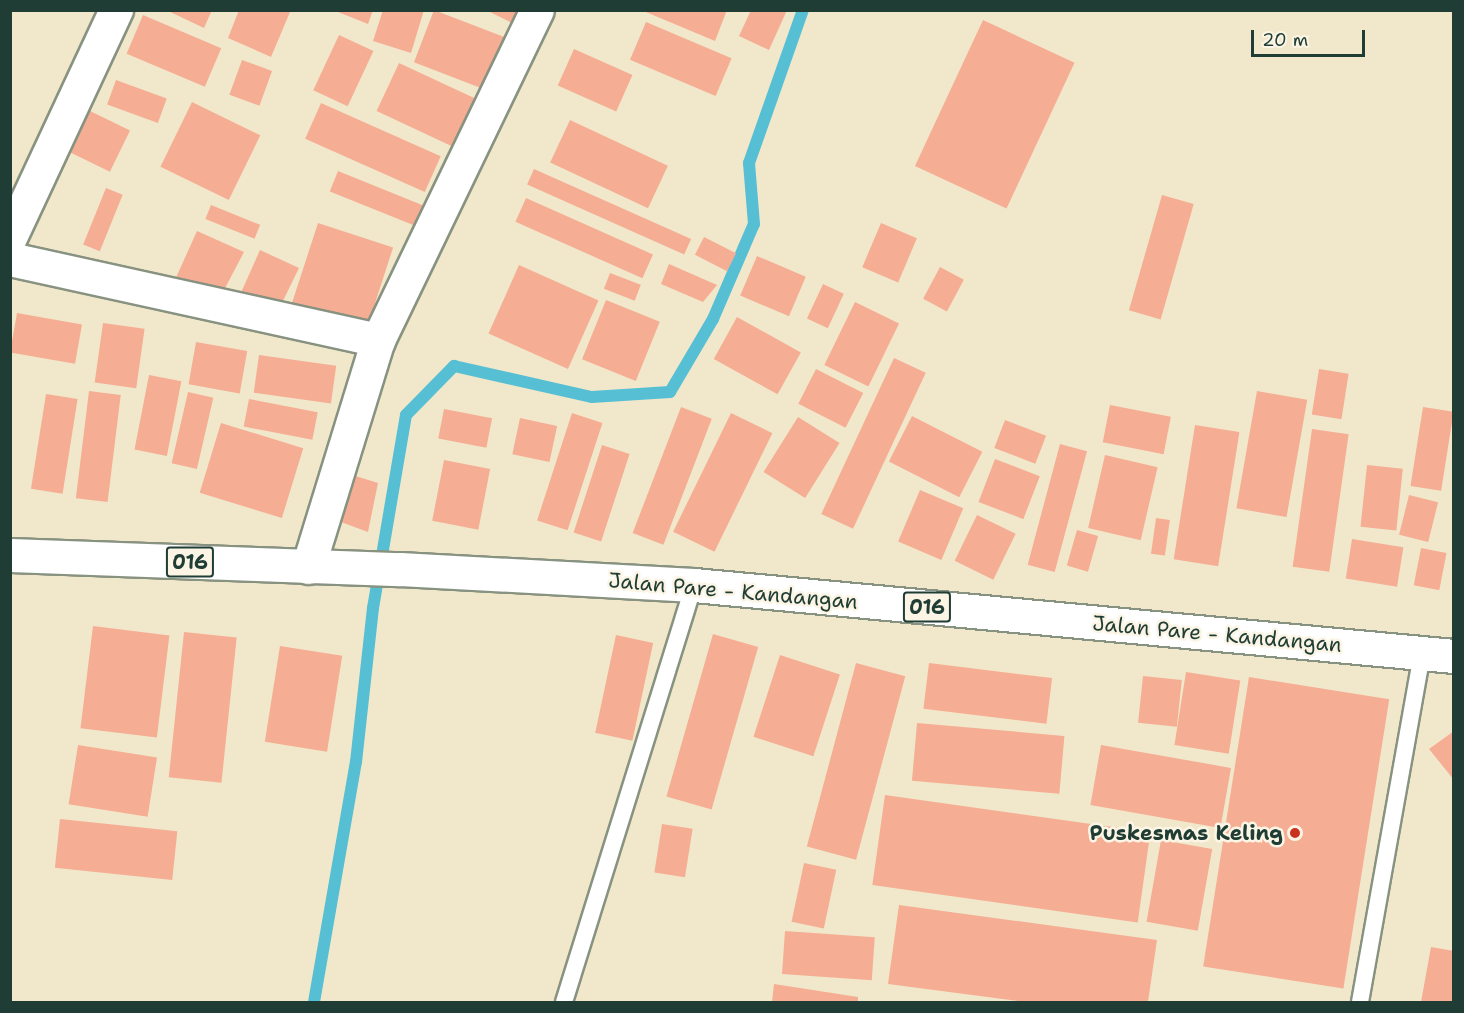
<!DOCTYPE html>
<style>
body{margin:0}
#map{position:relative;width:1464px;height:1013px;overflow:hidden;background:#f1e8cb;font-family:"Shantell Sans",sans-serif}
div>[style]{position:absolute}
[style*='--x']{left:calc(var(--x)*1px);top:calc(var(--y)*1px);width:calc(var(--w)*1px);rotate:calc(var(--a)*1deg)}
.stream>*{height:12px;margin:-6px;padding:0 6px;transform-origin:6px;border-radius:6px;background:#57bfd4}
.building>*{inset:0;background:#f5ae94;transform-origin:0 0}
.roads{filter:drop-shadow(2px 0 #889280) drop-shadow(-2px 0 #889280) drop-shadow(0 2px #889280) drop-shadow(0 -2px #889280)}
.service>*{height:16px;margin:-8px;padding:0 8px;transform-origin:8px;border-radius:8px;background:#fff}
.minor>*{height:33px;margin:-16.5px;padding:0 16.5px;transform-origin:16.5px;border-radius:16.5px;background:#fff}
.primary>*{height:33px;margin:-16.5px;padding:0 16.5px;transform-origin:16.5px;border-radius:16.5px;background:#fff}
.dots>*{width:16px;height:16px;translate:-50% -50%;box-sizing:border-box;border:3px solid #fcf5e5;border-radius:50%}
span{translate:-50% -50%;white-space:nowrap;text-align:center;line-height:1.15;-webkit-text-stroke:5px #fcf5e5;paint-order:stroke}
.shield-label span{padding:2px 4px;background:#fcf5e5;border:2px solid;border-radius:4px;-webkit-text-stroke-width:0}
.shield-label{font-size:20px;color:#1f3d34;font-weight:700}
.street-label{font-size:21px;color:#1f3d34}
.poi-label{font-size:21px;color:#1f3d34;font-weight:700}
.right{translate:-100% -50%;text-align:right}
.frame{position:absolute;inset:0;border:12px solid #1f3d34;pointer-events:none}
.scale{position:absolute;left:1251px;top:30px;width:114px;height:27px;box-sizing:border-box;border:3px solid #1f3d34;border-top:0;padding-left:8px;font-size:18px;line-height:21px;white-space:nowrap;color:#1f3d34;-webkit-text-stroke:4px #fcf5e5;paint-order:stroke}
</style>
<div id="map">
<div class="stream">
<i style="--x:314;--y:1002;--w:244;--a:-80.1"></i>
<i style="--x:356;--y:762;--w:155;--a:-83.7"></i>
<i style="--x:373;--y:608;--w:196;--a:-80.3"></i>
<i style="--x:406;--y:415;--w:69;--a:-45.6"></i>
<i style="--x:454;--y:366;--w:141;--a:12.7"></i>
<i style="--x:592;--y:397;--w:78;--a:-3.7"></i>
<i style="--x:670;--y:392;--w:85;--a:-59.5"></i>
<i style="--x:713;--y:319;--w:103;--a:-66.7"></i>
<i style="--x:754;--y:224;--w:61;--a:-94.7"></i>
<i style="--x:749;--y:163;--w:162;--a:-70.6"></i>
</div>
<div class="building">
<i style="clip-path:polygon(166px 10px,212px 10px,204px 28px)"></i>
<i style="clip-path:polygon(239px 10px,290px 12px,271px 57px,228px 38px)"></i>
<i style="clip-path:polygon(333px 10px,373px 10px,368px 24px)"></i>
<i style="clip-path:polygon(383px 10px,424px 10px,411px 53px,373px 41px)"></i>
<i style="left:434px;top:10px;width:80px;height:56px;rotate:21deg"></i>
<i style="clip-path:polygon(486px 10px,521px 10px,514px 24px)"></i>
<i style="clip-path:polygon(641px 10px,727px 10px,715px 41px)"></i>
<i style="clip-path:polygon(751px 10px,787px 10px,769px 50px,739px 36px)"></i>
<i style="left:143px;top:15px;width:85px;height:42px;rotate:23deg"></i>
<i style="left:983px;top:20px;width:101px;height:161px;rotate:25deg"></i>
<i style="left:646px;top:22px;width:93px;height:41px;rotate:23deg"></i>
<i style="left:339px;top:35px;width:38px;height:61px;rotate:25deg"></i>
<i style="left:574px;top:49px;width:64px;height:40px;rotate:24deg"></i>
<i style="left:242px;top:60px;width:32px;height:37px;rotate:20deg"></i>
<i style="left:399px;top:63px;width:86px;height:53px;rotate:25deg"></i>
<i style="left:116px;top:80px;width:54px;height:26px;rotate:20deg"></i>
<i style="left:192px;top:102px;width:76px;height:72px;rotate:26deg"></i>
<i style="left:321px;top:103px;width:131px;height:39px;rotate:24deg"></i>
<i style="left:86px;top:109px;width:49px;height:46px;rotate:26deg"></i>
<i style="left:570px;top:120px;width:108px;height:47px;rotate:25deg"></i>
<i style="left:534px;top:169px;width:172px;height:17px;rotate:24deg"></i>
<i style="left:338px;top:171px;width:92px;height:22px;rotate:22deg"></i>
<i style="left:106px;top:188px;width:18px;height:61px;rotate:22deg"></i>
<i style="left:1162px;top:195px;width:33px;height:120px;rotate:16deg"></i>
<i style="left:526px;top:198px;width:139px;height:26px;rotate:24deg"></i>
<i style="left:211px;top:205px;width:53px;height:15px;rotate:22deg"></i>
<i style="left:318px;top:223px;width:79px;height:86px;rotate:18deg"></i>
<i style="left:881px;top:223px;width:39px;height:48px;rotate:23deg"></i>
<i style="clip-path:polygon(197px 231px,244px 252px,223px 292px,174px 282px)"></i>
<i style="left:704px;top:237px;width:36px;height:20px;rotate:27deg"></i>
<i style="clip-path:polygon(260px 250px,299px 268px,279px 309px,239px 297px)"></i>
<i style="left:757px;top:256px;width:53px;height:43px;rotate:23deg"></i>
<i style="clip-path:polygon(669px 264px,717px 285px,703px 302px,661px 284px)"></i>
<i style="left:519px;top:265px;width:87px;height:75px;rotate:24deg"></i>
<i style="left:940px;top:267px;width:27px;height:36px;rotate:28deg"></i>
<i style="left:610px;top:273px;width:33px;height:17px;rotate:21deg"></i>
<i style="left:823px;top:284px;width:23px;height:38px;rotate:25deg"></i>
<i style="left:606px;top:300px;width:58px;height:64px;rotate:22deg"></i>
<i style="left:855px;top:302px;width:49px;height:70px;rotate:26deg"></i>
<i style="left:17px;top:313px;width:66px;height:40px;rotate:10deg"></i>
<i style="left:737px;top:317px;width:73px;height:48px;rotate:29deg"></i>
<i style="left:103px;top:323px;width:42px;height:60px;rotate:8deg"></i>
<i style="left:196px;top:342px;width:52px;height:43px;rotate:10deg"></i>
<i style="left:259px;top:355px;width:78px;height:38px;rotate:8deg"></i>
<i style="left:894px;top:358px;width:35px;height:172px;rotate:25deg"></i>
<i style="left:816px;top:369px;width:53px;height:39px;rotate:27deg"></i>
<i style="left:1319px;top:369px;width:30px;height:46px;rotate:9deg"></i>
<i style="left:149px;top:375px;width:33px;height:76px;rotate:11deg"></i>
<i style="left:89px;top:391px;width:32px;height:108px;rotate:7deg"></i>
<i style="left:1257px;top:391px;width:51px;height:119px;rotate:10deg"></i>
<i style="left:188px;top:392px;width:26px;height:73px;rotate:13deg"></i>
<i style="left:46px;top:394px;width:32px;height:96px;rotate:9deg"></i>
<i style="left:249px;top:399px;width:70px;height:28px;rotate:11deg"></i>
<i style="left:1110px;top:405px;width:62px;height:38px;rotate:11deg"></i>
<i style="left:681px;top:407px;width:33px;height:135px;rotate:21deg"></i>
<i style="left:1423px;top:407px;width:31px;height:80px;rotate:9deg"></i>
<i style="left:444px;top:409px;width:49px;height:30px;rotate:11deg"></i>
<i style="left:572px;top:413px;width:32px;height:113px;rotate:18deg"></i>
<i style="left:731px;top:413px;width:46px;height:132px;rotate:26deg"></i>
<i style="left:912px;top:416px;width:79px;height:51px;rotate:27deg"></i>
<i style="left:798px;top:417px;width:49px;height:65px;rotate:32deg"></i>
<i style="left:520px;top:418px;width:38px;height:37px;rotate:12deg"></i>
<i style="left:1005px;top:420px;width:44px;height:30px;rotate:21deg"></i>
<i style="left:221px;top:423px;width:86px;height:73px;rotate:17deg"></i>
<i style="left:1195px;top:425px;width:45px;height:136px;rotate:9deg"></i>
<i style="left:1312px;top:429px;width:37px;height:139px;rotate:8deg"></i>
<i style="left:1060px;top:444px;width:28px;height:125px;rotate:15deg"></i>
<i style="left:602px;top:445px;width:29px;height:92px;rotate:18deg"></i>
<i style="left:1105px;top:455px;width:54px;height:75px;rotate:13deg"></i>
<i style="left:995px;top:459px;width:48px;height:46px;rotate:21deg"></i>
<i style="left:444px;top:460px;width:47px;height:62px;rotate:11deg"></i>
<i style="left:1367px;top:465px;width:36px;height:62px;rotate:6deg"></i>
<i style="clip-path:polygon(346px 473px,378px 483px,368px 532px,330px 518px)"></i>
<i style="left:920px;top:490px;width:47px;height:56px;rotate:23deg"></i>
<i style="left:1409px;top:495px;width:30px;height:41px;rotate:14deg"></i>
<i style="left:977px;top:515px;width:43px;height:51px;rotate:26deg"></i>
<i style="left:1156px;top:518px;width:14px;height:36px;rotate:8deg"></i>
<i style="left:1077px;top:530px;width:22px;height:37px;rotate:16deg"></i>
<i style="left:1352px;top:539px;width:52px;height:40px;rotate:9deg"></i>
<i style="left:1421px;top:548px;width:26px;height:38px;rotate:11deg"></i>
<i style="left:93px;top:626px;width:77px;height:103px;rotate:7deg"></i>
<i style="left:184px;top:632px;width:53px;height:146px;rotate:6deg"></i>
<i style="left:713px;top:634px;width:47px;height:169px;rotate:16deg"></i>
<i style="left:616px;top:635px;width:38px;height:100px;rotate:12deg"></i>
<i style="left:280px;top:646px;width:63px;height:97px;rotate:9deg"></i>
<i style="left:780px;top:655px;width:63px;height:86px;rotate:18deg"></i>
<i style="left:856px;top:663px;width:51px;height:190px;rotate:15deg"></i>
<i style="left:929px;top:663px;width:124px;height:46px;rotate:7deg"></i>
<i style="left:1186px;top:672px;width:55px;height:74px;rotate:9deg"></i>
<i style="left:1143px;top:676px;width:39px;height:47px;rotate:6deg"></i>
<i style="left:1249px;top:677px;width:142px;height:293px;rotate:9deg"></i>
<i style="left:917px;top:723px;width:148px;height:58px;rotate:5deg"></i>
<i style="clip-path:polygon(1454px 731px,1454px 780px,1429px 749px)"></i>
<i style="left:78px;top:745px;width:80px;height:60px;rotate:9deg"></i>
<i style="left:1101px;top:745px;width:132px;height:61px;rotate:10deg"></i>
<i style="left:885px;top:795px;width:268px;height:91px;rotate:8deg"></i>
<i style="left:60px;top:819px;width:118px;height:49px;rotate:6deg"></i>
<i style="left:662px;top:824px;width:31px;height:49px;rotate:9deg"></i>
<i style="left:1161px;top:840px;width:52px;height:83px;rotate:10deg"></i>
<i style="left:804px;top:863px;width:33px;height:60px;rotate:12deg"></i>
<i style="clip-path:polygon(899px 905px,1157px 940px,1148px 1002px,1025px 1002px,888px 984px)"></i>
<i style="left:785px;top:931px;width:90px;height:43px;rotate:4deg"></i>
<i style="clip-path:polygon(1431px 947px,1454px 951px,1454px 1002px,1421px 1002px)"></i>
<i style="clip-path:polygon(774px 984px,858px 997px,858px 1002px,772px 1002px)"></i>
</div>
<div class="roads">
<div class="service">
<i style="--x:564;--y:1002;--w:437;--a:-72.7"></i>
<i style="--x:1360;--y:1002;--w:353;--a:-79.9"></i>
</div>
<div class="minor">
<i style="--x:10;--y:237;--w:251;--a:-65"></i>
<i style="--x:10;--y:259;--w:377;--a:12.4"></i>
<i style="--x:308;--y:567;--w:238;--a:-72.9"></i>
<i style="--x:378;--y:340;--w:366;--a:-64.3"></i>
</div>
<div class="primary">
<i style="--x:10;--y:555;--w:390;--a:2.1"></i>
<i style="--x:400;--y:569;--w:294;--a:3.1"></i>
<i style="--x:694;--y:585;--w:763;--a:5.34"></i>
</div>
</div>
<div class="dots">
<i style="left:1295px;top:833px;background:#c8321e"></i>
</div>
<div class="shield-label">
<span style="left:190px;top:562px">016</span>
<span style="left:927px;top:607px">016</span>
</div>
<div class="street-label">
<span style="left:733px;top:591px;rotate:5deg">Jalan Pare - Kandangan</span>
<span style="left:1217px;top:634px;rotate:5deg">Jalan Pare - Kandangan</span>
</div>
<div class="poi-label">
<span class="right" style="left:1283px;top:833px">Puskesmas Keling</span>
</div>
<div class="frame"></div>
<div class="scale">20 m</div>
</div>
